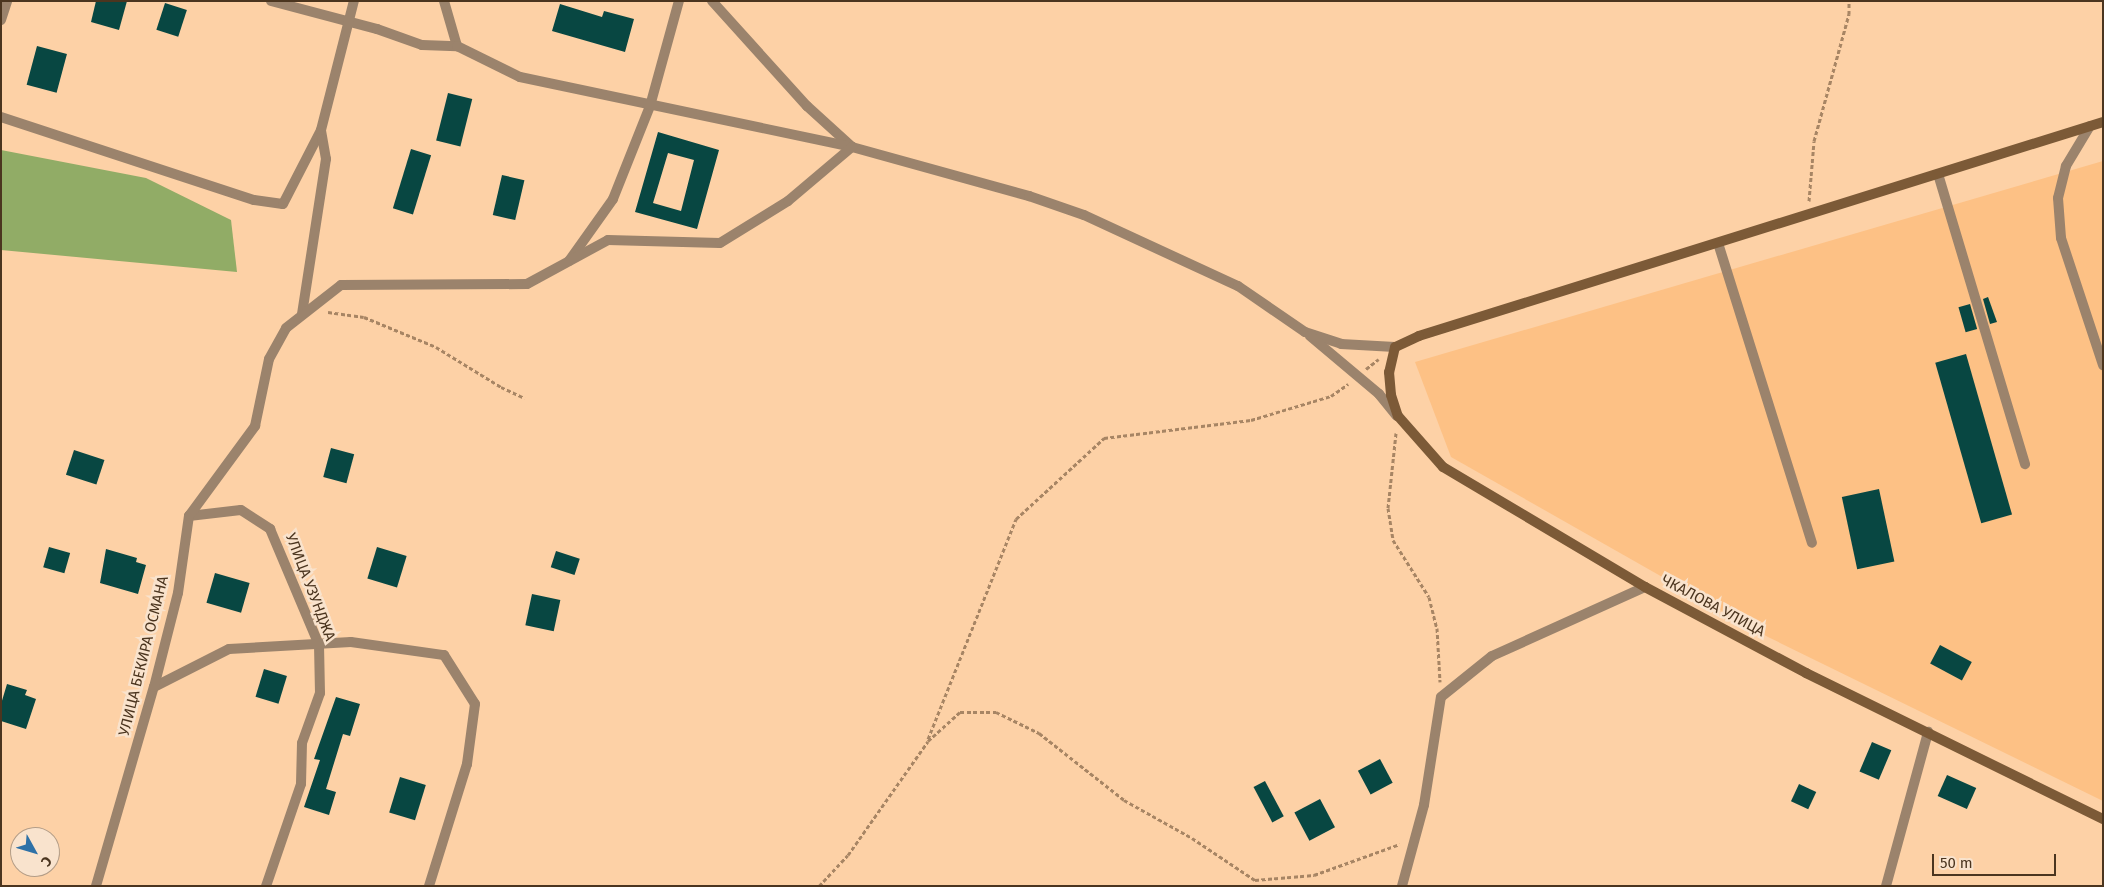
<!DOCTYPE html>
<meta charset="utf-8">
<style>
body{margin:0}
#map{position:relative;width:2104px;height:887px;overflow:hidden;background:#fdd1a6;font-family:"Fira Sans",sans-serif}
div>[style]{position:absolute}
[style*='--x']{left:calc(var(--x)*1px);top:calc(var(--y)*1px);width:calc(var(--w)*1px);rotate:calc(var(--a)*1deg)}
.built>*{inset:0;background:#fdc185}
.forest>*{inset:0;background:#91ac66}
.building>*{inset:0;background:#084742;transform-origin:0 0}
.path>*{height:3px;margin-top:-1.5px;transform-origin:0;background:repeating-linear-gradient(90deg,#a78564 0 4px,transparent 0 6.5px)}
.lane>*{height:10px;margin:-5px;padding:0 5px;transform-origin:5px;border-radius:5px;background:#9b836c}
.street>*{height:10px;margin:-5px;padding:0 5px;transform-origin:5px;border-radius:5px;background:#9b836c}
.secondary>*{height:10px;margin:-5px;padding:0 5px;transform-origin:5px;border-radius:5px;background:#7c5a37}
span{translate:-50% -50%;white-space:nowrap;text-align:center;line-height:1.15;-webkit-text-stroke:5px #f9e3cd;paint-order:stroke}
.street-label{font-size:15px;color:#4b351f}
.frame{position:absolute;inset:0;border:2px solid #4b351f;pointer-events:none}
.north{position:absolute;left:10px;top:827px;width:50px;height:50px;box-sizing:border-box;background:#f9e3cd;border:1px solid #b39d87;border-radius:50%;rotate:129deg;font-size:14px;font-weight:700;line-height:20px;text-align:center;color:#4b351f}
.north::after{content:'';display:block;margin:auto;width:18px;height:22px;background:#2e71a7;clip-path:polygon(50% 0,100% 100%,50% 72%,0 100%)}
.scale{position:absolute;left:1932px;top:854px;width:124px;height:22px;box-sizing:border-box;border:2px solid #4b351f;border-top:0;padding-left:6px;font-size:15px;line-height:18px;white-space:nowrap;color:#4b351f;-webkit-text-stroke:4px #f9e3cd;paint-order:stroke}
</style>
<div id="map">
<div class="built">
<i style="clip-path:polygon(2103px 161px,2103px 801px,1768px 637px,1451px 457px,1415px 362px)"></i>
</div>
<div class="forest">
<i style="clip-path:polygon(1px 150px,146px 178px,231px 220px,237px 272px,1px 250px)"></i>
</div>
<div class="building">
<i style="clip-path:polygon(96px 1px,127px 1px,119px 30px,91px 22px)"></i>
<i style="left:165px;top:3px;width:23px;height:28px;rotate:18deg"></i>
<i style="clip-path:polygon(560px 4px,602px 17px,604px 11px,634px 19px,625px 52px,552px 31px)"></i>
<i style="left:37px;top:46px;width:31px;height:40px;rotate:15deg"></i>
<i style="left:448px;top:93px;width:25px;height:49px;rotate:14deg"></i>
<i style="clip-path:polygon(evenodd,658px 132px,719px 150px,697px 229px,635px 212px,658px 132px,668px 153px,694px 160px,681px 211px,653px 203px,668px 153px)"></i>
<i style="left:411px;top:149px;width:21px;height:62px;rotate:17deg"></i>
<i style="left:502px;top:175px;width:23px;height:41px;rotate:13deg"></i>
<i style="clip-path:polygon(1988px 297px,1997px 322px,1990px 324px,1983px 299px)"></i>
<i style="left:1970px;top:304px;width:26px;height:12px;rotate:74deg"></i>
<i style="left:1966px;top:354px;width:167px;height:32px;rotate:74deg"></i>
<i style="left:331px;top:448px;width:24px;height:30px;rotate:15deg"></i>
<i style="left:74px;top:450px;width:32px;height:26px;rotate:18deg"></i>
<i style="left:1879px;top:489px;width:74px;height:38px;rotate:78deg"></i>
<i style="left:49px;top:547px;width:22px;height:21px;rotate:16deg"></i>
<i style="left:377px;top:547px;width:31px;height:33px;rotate:17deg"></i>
<i style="clip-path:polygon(106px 549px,137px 558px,136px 562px,146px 565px,138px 594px,100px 583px)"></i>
<i style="left:556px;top:551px;width:25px;height:17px;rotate:18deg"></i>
<i style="left:215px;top:573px;width:36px;height:31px;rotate:16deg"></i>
<i style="left:532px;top:594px;width:29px;height:32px;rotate:12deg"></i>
<i style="left:1940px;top:645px;width:36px;height:21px;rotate:28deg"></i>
<i style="left:264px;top:669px;width:24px;height:29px;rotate:17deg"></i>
<i style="clip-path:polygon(7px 684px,27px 690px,25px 695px,36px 699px,26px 729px,1px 721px,1px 704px)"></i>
<i style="clip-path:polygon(336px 697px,360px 704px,350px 736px,343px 734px,326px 789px,336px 792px,329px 815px,304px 807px,320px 760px,314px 759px)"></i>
<i style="left:1872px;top:742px;width:21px;height:32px;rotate:23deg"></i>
<i style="left:1380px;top:759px;width:27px;height:25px;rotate:62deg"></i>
<i style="left:1947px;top:775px;width:32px;height:23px;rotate:24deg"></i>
<i style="left:400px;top:777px;width:27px;height:37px;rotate:17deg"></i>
<i style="left:1265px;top:781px;width:40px;height:13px;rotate:62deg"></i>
<i style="left:1799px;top:784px;width:19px;height:19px;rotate:25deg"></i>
<i style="left:1320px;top:799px;width:32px;height:29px;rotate:62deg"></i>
</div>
<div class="path">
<i style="--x:1809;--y:201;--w:60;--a:-85.2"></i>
<i style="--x:1814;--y:141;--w:132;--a:-74.6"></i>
<i style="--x:1849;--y:14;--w:13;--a:-90"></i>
<i style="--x:328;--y:312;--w:36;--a:8"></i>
<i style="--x:364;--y:317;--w:78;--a:22.6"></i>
<i style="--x:436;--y:347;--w:76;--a:31.6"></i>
<i style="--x:501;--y:387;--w:26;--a:25"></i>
<i style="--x:1366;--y:369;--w:16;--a:-38"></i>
<i style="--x:1396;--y:433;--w:75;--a:96.1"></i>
<i style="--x:1388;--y:508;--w:32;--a:81"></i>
<i style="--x:1393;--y:540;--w:67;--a:57.7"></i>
<i style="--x:1429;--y:597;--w:32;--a:76"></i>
<i style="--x:1437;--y:628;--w:54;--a:86.8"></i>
<i style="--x:928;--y:739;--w:237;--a:-68.2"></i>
<i style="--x:1016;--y:519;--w:120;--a:-42.6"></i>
<i style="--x:1104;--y:438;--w:148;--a:-7"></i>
<i style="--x:1251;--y:420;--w:84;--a:-16.7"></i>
<i style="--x:1331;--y:396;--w:21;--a:-35"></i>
<i style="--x:819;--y:886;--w:42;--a:-46.9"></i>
<i style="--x:848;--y:855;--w:139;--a:-54.9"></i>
<i style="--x:928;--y:741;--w:43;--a:-42.2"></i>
<i style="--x:960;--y:712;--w:36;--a:0"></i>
<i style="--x:996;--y:712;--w:48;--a:26"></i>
<i style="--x:1039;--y:733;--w:108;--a:38.2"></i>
<i style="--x:1124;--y:800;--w:78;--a:29.2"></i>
<i style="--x:1192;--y:838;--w:76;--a:33.7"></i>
<i style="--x:1255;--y:880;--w:59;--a:-4.8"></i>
<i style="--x:1314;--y:875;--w:91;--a:-19.8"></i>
</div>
<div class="lane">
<i style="--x:444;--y:1;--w:47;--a:73.9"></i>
<i style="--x:712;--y:1;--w:142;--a:47.9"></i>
<i style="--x:807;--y:106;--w:61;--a:42.3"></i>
<i style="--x:1;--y:20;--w:20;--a:-72"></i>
<i style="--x:1;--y:117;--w:266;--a:18.2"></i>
<i style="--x:254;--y:200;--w:29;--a:8"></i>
<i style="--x:283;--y:204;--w:83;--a:-62.8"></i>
<i style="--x:2090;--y:126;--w:47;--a:121"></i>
<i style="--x:2066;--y:166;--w:33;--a:104"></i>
<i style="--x:2058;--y:198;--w:40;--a:85.7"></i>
<i style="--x:2061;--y:238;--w:134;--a:71.7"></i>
<i style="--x:1938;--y:174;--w:303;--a:73.3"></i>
<i style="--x:1718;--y:243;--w:314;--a:72.6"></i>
<i style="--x:569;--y:261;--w:76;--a:-54.6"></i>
<i style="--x:613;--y:199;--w:100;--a:-68.3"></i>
<i style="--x:650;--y:106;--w:109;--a:-74.6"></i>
<i style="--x:1886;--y:886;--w:160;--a:-74.7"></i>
</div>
<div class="street">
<i style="--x:271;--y:1;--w:110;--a:14.8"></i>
<i style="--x:377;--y:29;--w:48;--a:19.6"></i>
<i style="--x:422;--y:45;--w:35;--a:2"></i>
<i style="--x:457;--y:46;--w:70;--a:26.2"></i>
<i style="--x:520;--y:77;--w:339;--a:11.9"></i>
<i style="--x:852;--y:147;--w:184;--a:15.5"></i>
<i style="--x:1029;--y:196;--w:58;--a:19.1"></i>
<i style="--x:1084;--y:215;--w:170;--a:24.8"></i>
<i style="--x:1238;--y:286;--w:81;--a:34.5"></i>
<i style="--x:1305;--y:332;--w:38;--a:18"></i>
<i style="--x:1341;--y:344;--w:54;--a:3.2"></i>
<i style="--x:302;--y:314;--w:157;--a:-81.2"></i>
<i style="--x:326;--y:159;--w:29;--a:-100"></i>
<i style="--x:321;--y:130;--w:133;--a:-75.7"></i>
<i style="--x:1310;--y:336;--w:90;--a:40"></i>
<i style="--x:1379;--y:394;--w:28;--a:51"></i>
<i style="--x:189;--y:516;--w:52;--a:-6.6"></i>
<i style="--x:241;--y:510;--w:35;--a:33"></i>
<i style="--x:270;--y:529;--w:126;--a:67.1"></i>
<i style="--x:319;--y:645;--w:48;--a:88.8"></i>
<i style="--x:320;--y:693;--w:53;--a:109.8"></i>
<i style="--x:302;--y:743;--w:41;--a:91.4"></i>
<i style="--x:301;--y:784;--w:108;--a:108.9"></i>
<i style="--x:154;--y:687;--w:84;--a:-26.9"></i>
<i style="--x:229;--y:649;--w:122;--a:-3.3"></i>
<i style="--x:351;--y:642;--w:94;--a:8"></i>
<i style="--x:444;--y:655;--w:58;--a:57.7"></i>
<i style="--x:475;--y:704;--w:61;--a:97.6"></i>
<i style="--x:467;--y:764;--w:128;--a:107.3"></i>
<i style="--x:96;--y:886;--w:207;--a:-73.8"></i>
<i style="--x:154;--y:687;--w:97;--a:-75.7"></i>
<i style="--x:178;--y:593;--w:78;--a:-81.9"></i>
<i style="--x:189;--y:516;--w:112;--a:-53.7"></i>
<i style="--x:255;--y:426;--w:68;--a:-78.2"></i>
<i style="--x:269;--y:359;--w:35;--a:-61"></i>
<i style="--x:286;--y:328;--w:70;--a:-38"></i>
<i style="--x:341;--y:285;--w:186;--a:-0.3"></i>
<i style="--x:527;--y:284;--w:92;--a:-28.5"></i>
<i style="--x:608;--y:240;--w:112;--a:1.5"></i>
<i style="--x:720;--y:243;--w:80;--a:-31.7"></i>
<i style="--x:788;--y:201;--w:84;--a:-40.2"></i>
<i style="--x:1402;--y:886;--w:84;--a:-74.8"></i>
<i style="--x:1424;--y:805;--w:109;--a:-81.1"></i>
<i style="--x:1441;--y:697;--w:65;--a:-38.8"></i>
<i style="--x:1492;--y:656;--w:168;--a:-24.3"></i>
</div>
<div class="secondary">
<i style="--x:2103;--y:122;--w:717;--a:162.63"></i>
<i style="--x:1419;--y:336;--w:26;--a:155"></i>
<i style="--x:1395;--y:347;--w:26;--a:103"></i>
<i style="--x:1389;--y:372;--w:23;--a:85"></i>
<i style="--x:1391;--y:395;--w:22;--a:72"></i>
<i style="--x:1398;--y:416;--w:68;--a:48.6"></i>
<i style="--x:1443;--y:467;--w:235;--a:30.7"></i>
<i style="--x:1645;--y:587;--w:183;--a:28.1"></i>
<i style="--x:1806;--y:673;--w:331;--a:26.2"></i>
</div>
<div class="street-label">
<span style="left:310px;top:587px;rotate:69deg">УЛИЦА УЗУНДЖА</span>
<span style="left:1713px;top:606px;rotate:28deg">ЧКАЛОВА УЛИЦА</span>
<span style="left:144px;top:656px;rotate:-76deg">УЛИЦА БЕКИРА ОСМАНА</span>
</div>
<div class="frame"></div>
<div class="north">С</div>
<div class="scale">50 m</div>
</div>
